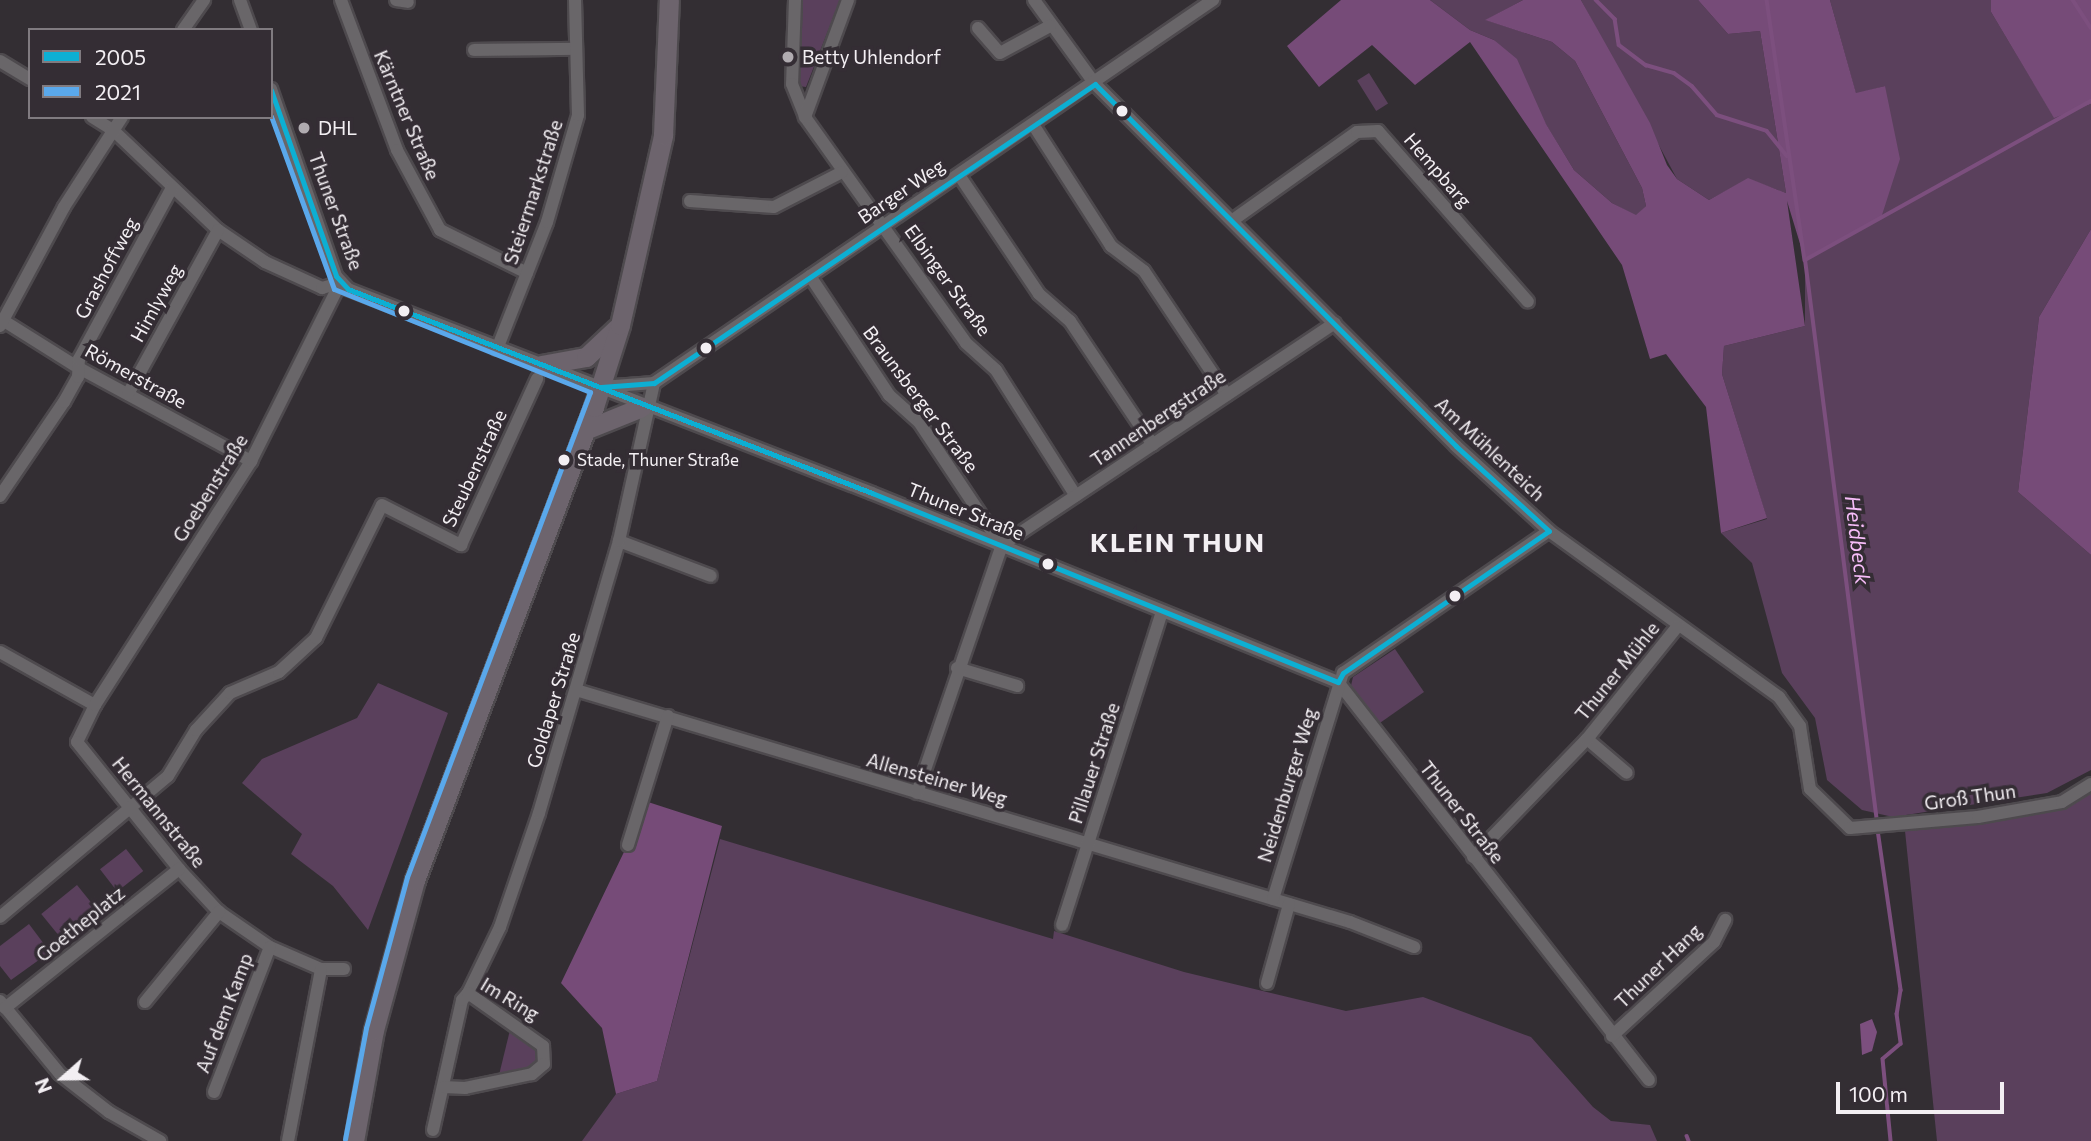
<!DOCTYPE html>
<meta charset="utf-8">
<style>
body{margin:0}
#map{position:relative;width:2091px;height:1141px;overflow:hidden;background:#332e33;font-family:Commissioner,sans-serif}
div>[style]{position:absolute}
[style*='--x']{left:calc(var(--x)*1px);top:calc(var(--y)*1px);width:calc(var(--w)*1px);rotate:calc(var(--a)*1deg)}
.green>*{inset:0;background:#5a405c;transform-origin:0 0}
.forest>*{inset:0;background:#764b78}
.water>*{inset:0;background:#7c4f7e}
.stream>*{height:3.5px;margin:-1.75px;padding:0 1.75px;transform-origin:1.75px;border-radius:1.75px;background:#7c4f7e}
.roads{filter:drop-shadow(2px 0 #4e4a4e) drop-shadow(-2px 0 #4e4a4e) drop-shadow(0 2px #4e4a4e) drop-shadow(0 -2px #4e4a4e)}
.street>*{height:12px;margin:-6px;padding:0 6px;transform-origin:6px;border-radius:6px;background:#696669}
.primary>*{height:19px;margin:-9.5px;padding:0 9.5px;transform-origin:9.5px;border-radius:9.5px;background:#6d646d}
.bus-1>*{height:5px;margin:-2.5px;padding:0 2.5px;transform-origin:2.5px;border-radius:2.5px;background:#0dafd3}
.bus-2>*{height:5px;margin:-2.5px;padding:0 2.5px;transform-origin:2.5px;border-radius:2.5px;background:#5aa8eb}
.dots>*{width:19px;height:19px;translate:-50% -50%;box-sizing:border-box;border:4px solid #342d34;border-radius:50%}
span{translate:-50% -50%;white-space:nowrap;text-align:center;line-height:1.15;-webkit-text-stroke:7px #342d34;paint-order:stroke}
.bus-label{font-size:17px;color:#f3eff3}
.left{translate:0 -50%;text-align:left}
.poi-label{font-size:19px;color:#f3eff3}
.street-label{font-size:19px;color:#f3eff3}
.water-label{font-size:21px;color:#f7bdf9;font-style:italic}
.district-label{font-size:26px;color:#f3eff3;font-weight:700;letter-spacing:2px}
.legend{position:absolute;left:28px;top:28px;width:245px;height:91px;box-sizing:border-box;background:#342d34;border:2px solid #807b80;margin:0;padding:9px 12px;list-style:none;font-size:21px;color:#f3eff3}
.legend li{display:flex;align-items:center;gap:14px;height:35px}
.legend b{width:35px;border:2px solid #807b80}
.north{position:absolute;left:28px;top:1043px;width:70px;height:70px;-webkit-text-stroke:5px #342d34;paint-order:stroke;rotate:249deg;font-size:19px;font-weight:700;line-height:28px;text-align:center;color:#f3eff3}
.north::after{content:'';display:block;margin:auto;width:24px;height:32px;background:#f3eff3;clip-path:polygon(50% 0,100% 100%,50% 72%,0 100%)}
.scale{position:absolute;left:1836px;top:1082px;width:168px;height:32px;box-sizing:border-box;border:4px solid #f3eff3;border-top:0;padding-left:9px;font-size:21px;line-height:24px;white-space:nowrap;color:#f3eff3;-webkit-text-stroke:5px #342d34;paint-order:stroke}
</style>
<div id="map">
<div class="green">
<i style="clip-path:polygon(803px 0,840px 0,806px 87px,798px 86px)"></i>
<i style="clip-path:polygon(1430px 0,1523px 0,1486px 20px,1552px 42px,1575px 61px,1642px 188px,1646px 206px,1636px 216px,1612px 203px,1574px 170px,1494px 40px,1470px 30px)"></i>
<i style="clip-path:polygon(1581px 0,1698px 0,1728px 34px,1760px 31px,1786px 193px,1748px 179px,1709px 200px,1677px 179px)"></i>
<i style="clip-path:polygon(1830px 0,1991px 0,1991px 12px,2054px 117px,2091px 104px,2091px 229px,2039px 317px,2018px 492px,2091px 555px,2091px 770px,2047px 793px,1893px 817px,1862px 810px,1827px 780px,1815px 718px,1782px 673px,1752px 563px,1721px 533px,1767px 519px,1722px 374px,1724px 346px,1805px 326px,1805px 260px,1881px 218px,1885px 86px,1856px 94px)"></i>
<i style="left:1369px;top:73px;width:36px;height:14px;rotate:58deg"></i>
<i style="clip-path:polygon(1395px 649px,1424px 692px,1377px 725px,1350px 690px,1353px 677px)"></i>
<i style="clip-path:polygon(378px 683px,448px 713px,368px 930px,333px 886px,291px 854px,302px 834px,242px 783px,262px 759px,357px 718px)"></i>
<i style="clip-path:polygon(2091px 791px,2091px 1141px,1937px 1141px,1905px 831px,2063px 808px)"></i>
<i style="clip-path:polygon(720px 839px,1053px 939px,1054px 931px,1184px 972px,1346px 1011px,1423px 997px,1531px 1037px,1593px 1107px,1611px 1121px,1650px 1125px,1657px 1141px,582px 1141px,616px 1094px,657px 1081px)"></i>
<i style="left:126px;top:849px;width:28px;height:33px;rotate:52deg"></i>
<i style="left:77px;top:885px;width:33px;height:46px;rotate:51deg"></i>
<i style="clip-path:polygon(29px 924px,50px 952px,11px 980px,0 966px,0 946px)"></i>
<i style="clip-path:polygon(511px 1026px,539px 1047px,541px 1060px,535px 1068px,499px 1075px)"></i>
</div>
<div class="forest">
<i style="clip-path:polygon(1341px 0,1430px 0,1470px 30px,1494px 40px,1517px 59px,1546px 124px,1574px 170px,1612px 203px,1636px 215px,1646px 206px,1642px 188px,1575px 61px,1552px 42px,1485px 20px,1523px 0,1581px 0,1650px 123px,1667px 165px,1677px 179px,1709px 200px,1748px 178px,1786px 193px,1760px 31px,1728px 34px,1698px 0,1830px 0,1856px 93px,1885px 86px,1900px 159px,1881px 218px,1805px 260px,1787px 201px,1805px 326px,1724px 346px,1722px 374px,1767px 518px,1721px 533px,1706px 407px,1666px 354px,1650px 359px,1622px 265px,1470px 42px,1415px 85px,1372px 45px,1319px 87px,1287px 46px)"></i>
<i style="clip-path:polygon(1991px 0,2091px 0,2091px 104px,2054px 118px,1991px 12px)"></i>
<i style="clip-path:polygon(2091px 229px,2091px 555px,2018px 492px,2039px 317px)"></i>
<i style="clip-path:polygon(648px 802px,722px 826px,657px 1081px,616px 1094px,602px 1028px,561px 983px)"></i>
</div>
<div class="water">
<i style="clip-path:polygon(1872px 1019px,1877px 1032px,1872px 1051px,1862px 1055px,1860px 1024px)"></i>
</div>
<div class="stream">
<i style="--x:1596;--y:0;--w:27;--a:45"></i>
<i style="--x:1615;--y:19;--w:26;--a:81"></i>
<i style="--x:1619;--y:45;--w:34;--a:37"></i>
<i style="--x:1646;--y:65;--w:29;--a:16"></i>
<i style="--x:1674;--y:73;--w:22;--a:36"></i>
<i style="--x:1692;--y:86;--w:38;--a:49"></i>
<i style="--x:1717;--y:115;--w:52;--a:17.7"></i>
<i style="--x:1767;--y:131;--w:32;--a:51"></i>
<i style="--x:1767;--y:0;--w:263;--a:81.7"></i>
<i style="--x:2073;--y:0;--w:33;--a:57"></i>
<i style="--x:1877;--y:822;--w:567;--a:-97.3"></i>
<i style="--x:1805;--y:260;--w:327;--a:-29.1"></i>
<i style="--x:1878;--y:830;--w:162;--a:81.8"></i>
<i style="--x:1901;--y:990;--w:24;--a:99"></i>
<i style="--x:1897;--y:1014;--w:30;--a:82"></i>
<i style="--x:1901;--y:1044;--w:23;--a:140"></i>
<i style="--x:1883;--y:1059;--w:82;--a:84.4"></i>
<i style="--x:1687;--y:1136;--w:5;--a:68"></i>
</div>
<div class="roads">
<div class="street">
<i style="--x:240;--y:0;--w:32;--a:70"></i>
<i style="--x:341;--y:0;--w:160;--a:69.5"></i>
<i style="--x:397;--y:150;--w:91;--a:61.7"></i>
<i style="--x:440;--y:230;--w:97;--a:26.3"></i>
<i style="--x:396;--y:0;--w:12;--a:9"></i>
<i style="--x:795;--y:0;--w:84;--a:92"></i>
<i style="--x:792;--y:84;--w:35;--a:68"></i>
<i style="--x:805;--y:117;--w:277;--a:54.5"></i>
<i style="--x:966;--y:343;--w:40;--a:42"></i>
<i style="--x:996;--y:370;--w:149;--a:57.6"></i>
<i style="--x:1034;--y:0;--w:104;--a:54"></i>
<i style="--x:1095;--y:84;--w:511;--a:45.08"></i>
<i style="--x:1456;--y:446;--w:126;--a:42.4"></i>
<i style="--x:1549;--y:531;--w:284;--a:35.8"></i>
<i style="--x:1779;--y:697;--w:36;--a:54"></i>
<i style="--x:1800;--y:726;--w:64;--a:81"></i>
<i style="--x:1810;--y:789;--w:56;--a:44.3"></i>
<i style="--x:1850;--y:828;--w:128;--a:-4.9"></i>
<i style="--x:1978;--y:817;--w:85;--a:-10.1"></i>
<i style="--x:2062;--y:802;--w:34;--a:-32"></i>
<i style="--x:978;--y:28;--w:33;--a:49"></i>
<i style="--x:1000;--y:53;--w:57;--a:-28.4"></i>
<i style="--x:183;--y:30;--w:37;--a:-55"></i>
<i style="--x:474;--y:50;--w:102;--a:-0.6"></i>
<i style="--x:0;--y:61;--w:35;--a:31"></i>
<i style="--x:271;--y:89;--w:198;--a:70.8"></i>
<i style="--x:336;--y:276;--w:18;--a:47"></i>
<i style="--x:348;--y:289;--w:562;--a:21.27"></i>
<i style="--x:872;--y:493;--w:503;--a:22.08"></i>
<i style="--x:1338;--y:682;--w:505;--a:52"></i>
<i style="--x:92;--y:117;--w:25;--a:32"></i>
<i style="--x:113;--y:130;--w:145;--a:43.6"></i>
<i style="--x:218;--y:230;--w:57;--a:34.2"></i>
<i style="--x:265;--y:262;--w:63;--a:24.5"></i>
<i style="--x:322;--y:288;--w:19;--a:-16"></i>
<i style="--x:805;--y:117;--w:125;--a:-69.8"></i>
<i style="--x:1034;--y:126;--w:143;--a:57.3"></i>
<i style="--x:1111;--y:246;--w:41;--a:37.1"></i>
<i style="--x:1144;--y:271;--w:149;--a:56.2"></i>
<i style="--x:959;--y:175;--w:143;--a:56.1"></i>
<i style="--x:1039;--y:294;--w:41;--a:41.1"></i>
<i style="--x:1070;--y:321;--w:149;--a:56.2"></i>
<i style="--x:690;--y:201;--w:84;--a:4.1"></i>
<i style="--x:774;--y:207;--w:76;--a:-27.2"></i>
<i style="--x:1233;--y:220;--w:152;--a:-35.4"></i>
<i style="--x:1357;--y:132;--w:21;--a:-3"></i>
<i style="--x:1378;--y:131;--w:227;--a:48.7"></i>
<i style="--x:810;--y:276;--w:143;--a:56.4"></i>
<i style="--x:889;--y:395;--w:40;--a:42"></i>
<i style="--x:919;--y:422;--w:148;--a:56.3"></i>
<i style="--x:4;--y:321;--w:89;--a:32.1"></i>
<i style="--x:79;--y:368;--w:196;--a:28.4"></i>
<i style="--x:0;--y:326;--w:135;--a:-61.7"></i>
<i style="--x:64;--y:207;--w:107;--a:-57.2"></i>
<i style="--x:497;--y:349;--w:136;--a:-68.5"></i>
<i style="--x:547;--y:222;--w:111;--a:-73.8"></i>
<i style="--x:578;--y:115;--w:115;--a:-91.5"></i>
<i style="--x:601;--y:387;--w:53;--a:-4.3"></i>
<i style="--x:654;--y:383;--w:678;--a:-34.42"></i>
<i style="--x:128;--y:394;--w:187;--a:-61.2"></i>
<i style="--x:0;--y:496;--w:114;--a:-55.8"></i>
<i style="--x:64;--y:402;--w:29;--a:-61"></i>
<i style="--x:78;--y:377;--w:18;--a:-87"></i>
<i style="--x:79;--y:359;--w:195;--a:-61.5"></i>
<i style="--x:619;--y:541;--w:98;--a:20.8"></i>
<i style="--x:1002;--y:545;--w:400;--a:-33.7"></i>
<i style="--x:0;--y:652;--w:109;--a:29.2"></i>
<i style="--x:95;--y:705;--w:41;--a:115.9"></i>
<i style="--x:77;--y:742;--w:163;--a:51.2"></i>
<i style="--x:179;--y:869;--w:59;--a:47.1"></i>
<i style="--x:219;--y:912;--w:62;--a:34.5"></i>
<i style="--x:270;--y:947;--w:56;--a:23.3"></i>
<i style="--x:321;--y:969;--w:23;--a:0"></i>
<i style="--x:957;--y:668;--w:63;--a:16.7"></i>
<i style="--x:576;--y:690;--w:808;--a:16.69"></i>
<i style="--x:1350;--y:922;--w:69;--a:21.3"></i>
<i style="--x:95;--y:705;--w:290;--a:-57.4"></i>
<i style="--x:251;--y:461;--w:199;--a:-63.4"></i>
<i style="--x:1587;--y:739;--w:52;--a:40.4"></i>
<i style="--x:917;--y:793;--w:262;--a:-71.1"></i>
<i style="--x:628;--y:845;--w:135;--a:-72.8"></i>
<i style="--x:1473;--y:857;--w:164;--a:-46"></i>
<i style="--x:1587;--y:739;--w:144;--a:-51.2"></i>
<i style="--x:1273;--y:899;--w:237;--a:-72.8"></i>
<i style="--x:1343;--y:673;--w:250;--a:-34.6"></i>
<i style="--x:0;--y:917;--w:219;--a:-40"></i>
<i style="--x:168;--y:776;--w:54;--a:-58.7"></i>
<i style="--x:196;--y:730;--w:50;--a:-47.4"></i>
<i style="--x:230;--y:693;--w:53;--a:-23.2"></i>
<i style="--x:279;--y:672;--w:50;--a:-42.6"></i>
<i style="--x:316;--y:638;--w:148;--a:-63.6"></i>
<i style="--x:382;--y:505;--w:89;--a:26.9"></i>
<i style="--x:461;--y:545;--w:183;--a:-65.4"></i>
<i style="--x:1062;--y:925;--w:329;--a:-72.3"></i>
<i style="--x:1267;--y:983;--w:82;--a:-74.4"></i>
<i style="--x:468;--y:993;--w:73;--a:-64.1"></i>
<i style="--x:500;--y:927;--w:120;--a:-71.1"></i>
<i style="--x:539;--y:813;--w:284;--a:-73.6"></i>
<i style="--x:619;--y:541;--w:162;--a:-77.5"></i>
<i style="--x:0;--y:1001;--w:94;--a:50.6"></i>
<i style="--x:60;--y:1074;--w:62;--a:37.8"></i>
<i style="--x:109;--y:1112;--w:59;--a:29.6"></i>
<i style="--x:145;--y:1002;--w:117;--a:-50.6"></i>
<i style="--x:5;--y:1008;--w:223;--a:-38.6"></i>
<i style="--x:1612;--y:1036;--w:139;--a:-42.7"></i>
<i style="--x:1714;--y:942;--w:25;--a:-63"></i>
<i style="--x:214;--y:1092;--w:155;--a:-68.9"></i>
<i style="--x:433;--y:1130;--w:133;--a:-77.4"></i>
<i style="--x:462;--y:1000;--w:9;--a:-49"></i>
<i style="--x:468;--y:993;--w:92;--a:35.2"></i>
<i style="--x:543;--y:1046;--w:18;--a:87"></i>
<i style="--x:544;--y:1064;--w:16;--a:140"></i>
<i style="--x:532;--y:1074;--w:68;--a:168.2"></i>
<i style="--x:465;--y:1088;--w:21;--a:-177"></i>
<i style="--x:288;--y:1141;--w:175;--a:-79.1"></i>
</div>
<div class="primary">
<i style="--x:541;--y:365;--w:46;--a:-10.1"></i>
<i style="--x:586;--y:357;--w:42;--a:-43.1"></i>
<i style="--x:585;--y:430;--w:61;--a:-22"></i>
<i style="--x:354;--y:1141;--w:113;--a:-79.8"></i>
<i style="--x:374;--y:1030;--w:156;--a:-74.7"></i>
<i style="--x:415;--y:880;--w:506;--a:-69.27"></i>
<i style="--x:594;--y:407;--w:86;--a:-72.4"></i>
<i style="--x:620;--y:325;--w:195;--a:-77.2"></i>
<i style="--x:663;--y:135;--w:135;--a:-87.5"></i>
</div>
</div>
<div class="bus-1">
<i style="--x:271;--y:90;--w:197;--a:70.7"></i>
<i style="--x:336;--y:276;--w:18;--a:47"></i>
<i style="--x:348;--y:289;--w:562;--a:21.27"></i>
<i style="--x:872;--y:493;--w:503;--a:22.08"></i>
<i style="--x:1338;--y:682;--w:10;--a:-61"></i>
<i style="--x:1343;--y:673;--w:250;--a:-34.6"></i>
<i style="--x:1549;--y:531;--w:126;--a:-137.6"></i>
<i style="--x:1456;--y:446;--w:511;--a:-134.92"></i>
<i style="--x:1095;--y:84;--w:533;--a:145.86"></i>
<i style="--x:654;--y:383;--w:53;--a:175.7"></i>
</div>
<div class="bus-2">
<i style="--x:271;--y:116;--w:184;--a:70"></i>
<i style="--x:334;--y:289;--w:276;--a:21.9"></i>
<i style="--x:590;--y:392;--w:518;--a:110.67"></i>
<i style="--x:407;--y:877;--w:156;--a:105.2"></i>
<i style="--x:366;--y:1028;--w:113;--a:100.7"></i>
</div>
<div class="dots">
<i style="left:788px;top:57px;background:#b0abb0"></i>
<i style="left:1122px;top:111px;background:#f3eff3"></i>
<i style="left:304px;top:128px;background:#b0abb0"></i>
<i style="left:404px;top:311px;background:#f3eff3"></i>
<i style="left:706px;top:348px;background:#f3eff3"></i>
<i style="left:564px;top:460px;background:#f3eff3"></i>
<i style="left:1048px;top:564px;background:#f3eff3"></i>
<i style="left:1455px;top:596px;background:#f3eff3"></i>
</div>
<div class="bus-label">
<span class="left" style="left:577px;top:460px">Stade, Thuner Straße</span>
</div>
<div class="poi-label">
<span class="left" style="left:802px;top:57px">Betty Uhlendorf</span>
<span class="left" style="left:318px;top:128px">DHL</span>
</div>
<div class="street-label">
<span style="left:407px;top:115px;rotate:67deg">Kärntner Straße</span>
<span style="left:1438px;top:170px;rotate:49deg">Hempbarg</span>
<span style="left:901px;top:191px;rotate:-34deg">Barger Weg</span>
<span style="left:533px;top:192px;rotate:-72deg">Steiermarkstraße</span>
<span style="left:336px;top:211px;rotate:70deg">Thuner Straße</span>
<span style="left:106px;top:268px;rotate:-62deg">Grashoffweg</span>
<span style="left:948px;top:280px;rotate:54deg">Elbinger Straße</span>
<span style="left:156px;top:303px;rotate:-61deg">Himlyweg</span>
<span style="left:136px;top:376px;rotate:29deg">Römerstraße</span>
<span style="left:921px;top:399px;rotate:53deg">Braunsberger Straße</span>
<span style="left:1158px;top:418px;rotate:-34deg">Tannenbergstraße</span>
<span style="left:1490px;top:449px;rotate:43deg">Am Mühlenteich</span>
<span style="left:474px;top:468px;rotate:-65deg">Steubenstraße</span>
<span style="left:210px;top:488px;rotate:-58deg">Goebenstraße</span>
<span style="left:966px;top:511px;rotate:22deg">Thuner Straße</span>
<span style="left:1617px;top:671px;rotate:-51deg">Thuner Mühle</span>
<span style="left:553px;top:700px;rotate:-73deg">Goldaper Straße</span>
<span style="left:1094px;top:763px;rotate:-72deg">Pillauer Straße</span>
<span style="left:937px;top:779px;rotate:16deg">Allensteiner Weg</span>
<span style="left:1287px;top:785px;rotate:-73deg">Neidenburger Weg</span>
<span style="left:1970px;top:797px;rotate:-8deg">Groß Thun</span>
<span style="left:159px;top:812px;rotate:51deg">Hermannstraße</span>
<span style="left:1462px;top:812px;rotate:52deg">Thuner Straße</span>
<span style="left:80px;top:924px;rotate:-39deg">Goetheplatz</span>
<span style="left:1658px;top:966px;rotate:-44deg">Thuner Hang</span>
<span style="left:510px;top:999px;rotate:31deg">Im Ring</span>
<span style="left:224px;top:1013px;rotate:-69deg">Auf dem Kamp</span>
</div>
<div class="water-label">
<span style="left:1858px;top:540px;rotate:83deg">Heidbeck</span>
</div>
<div class="district-label">
<span style="left:1178px;top:542px">KLEIN THUN</span>
</div>
<ul class="legend">
<li><b style="height:9px;background:#0dafd3"></b>2005</li>
<li><b style="height:9px;background:#5aa8eb"></b>2021</li>
</ul>
<div class="north">N</div>
<div class="scale">100 m</div>
</div>
